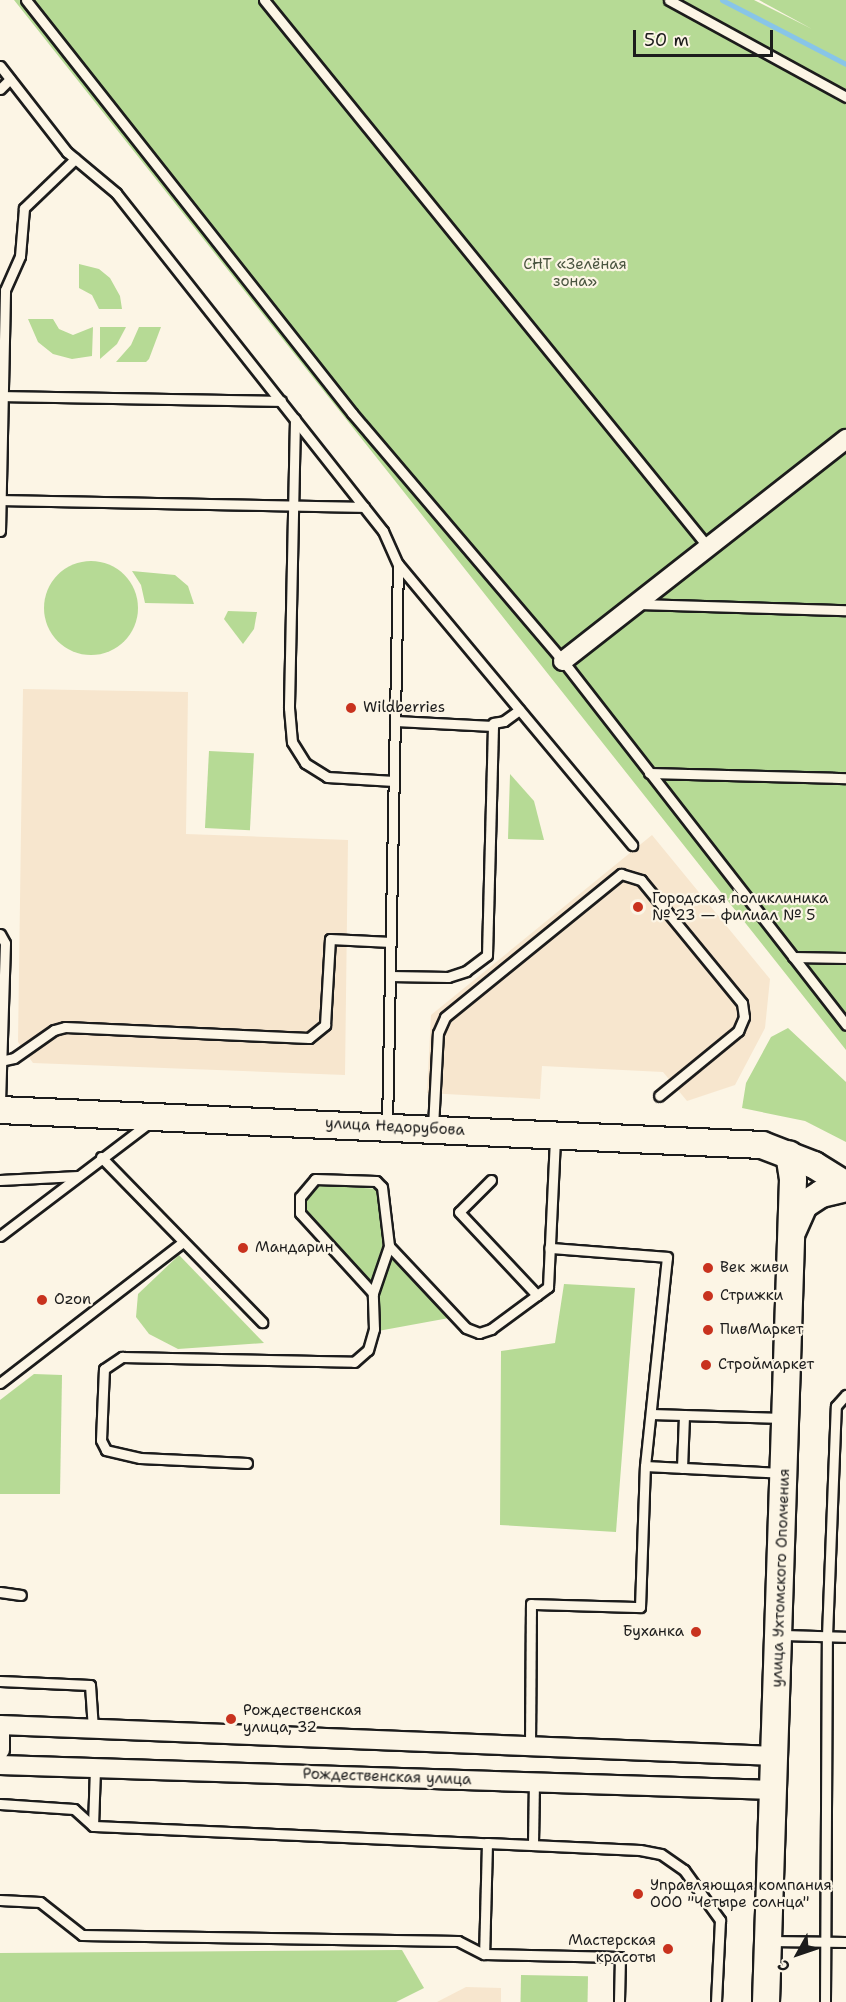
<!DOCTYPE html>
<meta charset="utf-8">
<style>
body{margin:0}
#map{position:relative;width:846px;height:2002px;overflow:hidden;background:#fcf5e5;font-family:"Shantell Sans",sans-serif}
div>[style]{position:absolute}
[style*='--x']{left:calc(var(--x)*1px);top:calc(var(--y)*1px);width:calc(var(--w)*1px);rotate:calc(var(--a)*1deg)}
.built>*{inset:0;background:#f7e6ce}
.green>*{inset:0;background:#b6da95;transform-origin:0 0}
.round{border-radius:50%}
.stream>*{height:5px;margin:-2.5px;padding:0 2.5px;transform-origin:2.5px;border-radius:2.5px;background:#88c5e8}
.roads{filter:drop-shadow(2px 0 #1c1c1c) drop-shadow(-2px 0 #1c1c1c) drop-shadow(0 2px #1c1c1c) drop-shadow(0 -2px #1c1c1c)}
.lane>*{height:9px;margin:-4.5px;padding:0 4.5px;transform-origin:4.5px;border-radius:4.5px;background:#fcf5e5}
.street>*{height:18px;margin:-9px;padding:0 9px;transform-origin:9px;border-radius:9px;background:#fcf5e5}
.secondary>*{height:26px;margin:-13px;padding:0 13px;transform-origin:13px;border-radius:13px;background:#fcf5e5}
.dots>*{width:16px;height:16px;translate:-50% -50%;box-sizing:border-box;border:3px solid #fcf5e5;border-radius:50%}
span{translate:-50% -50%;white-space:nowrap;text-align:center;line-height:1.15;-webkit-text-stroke:4.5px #fcf5e5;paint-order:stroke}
.park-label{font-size:15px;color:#4a5540}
.poi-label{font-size:15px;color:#1c1c1c}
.left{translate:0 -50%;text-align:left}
.right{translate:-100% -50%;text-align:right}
.street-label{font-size:15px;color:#1c1c1c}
.north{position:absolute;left:768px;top:1924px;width:60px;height:60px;-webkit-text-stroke:4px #fcf5e5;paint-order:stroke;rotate:230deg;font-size:16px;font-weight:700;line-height:24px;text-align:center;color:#1c1c1c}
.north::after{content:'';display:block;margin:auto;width:21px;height:27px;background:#1c1c1c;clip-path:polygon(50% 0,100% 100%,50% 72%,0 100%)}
.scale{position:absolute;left:633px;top:30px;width:140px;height:27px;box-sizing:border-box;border:3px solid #1c1c1c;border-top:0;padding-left:8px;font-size:18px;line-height:21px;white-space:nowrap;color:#1c1c1c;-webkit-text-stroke:4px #fcf5e5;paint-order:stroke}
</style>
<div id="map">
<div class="built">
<i style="clip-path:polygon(23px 689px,188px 692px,186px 834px,348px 840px,345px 1075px,33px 1063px,18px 1042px)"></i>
<i style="clip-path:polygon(652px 835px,770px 979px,765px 1028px,735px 1085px,687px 1101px,663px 1072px,542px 1066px,540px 1099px,427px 1093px,431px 1015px)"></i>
<i style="clip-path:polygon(466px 1987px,501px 1988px,501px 2002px,437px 2002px)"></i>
</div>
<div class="green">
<i style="clip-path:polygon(14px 0,754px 0,812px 29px,759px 0,846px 0,846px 1050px)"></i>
<i style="clip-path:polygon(79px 264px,99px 269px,110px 278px,120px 296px,122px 309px,99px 309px,92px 295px,79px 288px)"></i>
<i style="clip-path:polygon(28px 319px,53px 319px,59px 329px,73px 335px,93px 327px,92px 356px,72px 359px,53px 354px,38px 342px)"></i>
<i style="clip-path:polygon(100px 327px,126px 327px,117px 344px,100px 359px)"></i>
<i style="clip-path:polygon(139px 327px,161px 327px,149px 359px,146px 362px,116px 362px,131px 345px)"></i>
<i class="round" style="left:44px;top:561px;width:94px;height:94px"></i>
<i style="clip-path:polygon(132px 571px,175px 575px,188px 586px,194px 604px,145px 603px,141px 585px)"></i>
<i style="clip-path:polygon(228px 611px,257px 612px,254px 629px,243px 644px,224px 619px)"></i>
<i style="left:209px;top:751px;width:45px;height:77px;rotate:3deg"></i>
<i style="clip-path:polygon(510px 774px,534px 801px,544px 840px,508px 839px)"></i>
<i style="clip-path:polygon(788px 1028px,846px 1082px,846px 1142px,805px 1121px,742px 1108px,746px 1083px,771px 1037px)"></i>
<i style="clip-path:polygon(316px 1185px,379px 1189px,384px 1241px,371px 1281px,305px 1212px,305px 1196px)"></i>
<i style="clip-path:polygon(179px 1255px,264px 1343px,178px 1349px,149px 1334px,136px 1317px,138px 1294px)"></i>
<i style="clip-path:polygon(392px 1257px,449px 1318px,378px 1331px,379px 1293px)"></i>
<i style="clip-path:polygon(564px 1284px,635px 1288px,616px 1532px,500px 1525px,501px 1351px,555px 1343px)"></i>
<i style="clip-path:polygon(34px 1374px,62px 1375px,60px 1494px,0 1494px,0 1400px)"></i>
<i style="clip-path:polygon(402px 1950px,424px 1988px,396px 2002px,0 2002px,0 1953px)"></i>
<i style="left:521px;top:1975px;width:67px;height:27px;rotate:1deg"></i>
</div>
<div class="stream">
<i style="--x:722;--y:0;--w:140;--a:27.3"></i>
</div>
<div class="roads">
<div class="lane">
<i style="--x:26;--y:0;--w:526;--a:51.71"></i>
<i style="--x:352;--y:413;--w:326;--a:49.6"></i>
<i style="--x:563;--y:661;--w:461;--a:52.1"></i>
<i style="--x:264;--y:0;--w:705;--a:50.93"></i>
<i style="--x:669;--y:0;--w:202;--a:28.7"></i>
<i style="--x:0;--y:66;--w:109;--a:52.1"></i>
<i style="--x:67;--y:152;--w:64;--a:39.9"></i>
<i style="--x:116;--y:193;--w:431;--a:51.7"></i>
<i style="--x:383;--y:531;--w:36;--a:66"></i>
<i style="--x:398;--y:564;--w:366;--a:50.2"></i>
<i style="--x:0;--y:89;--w:14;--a:-45"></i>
<i style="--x:2;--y:396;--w:279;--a:1"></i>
<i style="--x:295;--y:419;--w:289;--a:91.2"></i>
<i style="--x:289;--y:708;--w:34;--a:85"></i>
<i style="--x:292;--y:742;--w:25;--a:58"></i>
<i style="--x:305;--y:763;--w:26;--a:32"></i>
<i style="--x:327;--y:777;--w:67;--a:3.4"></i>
<i style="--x:0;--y:500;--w:364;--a:1.1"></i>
<i style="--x:0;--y:531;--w:241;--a:-88.8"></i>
<i style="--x:5;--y:290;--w:37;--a:-66"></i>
<i style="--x:20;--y:256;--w:48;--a:-85.2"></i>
<i style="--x:24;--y:208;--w:71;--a:-43.9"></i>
<i style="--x:638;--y:604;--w:208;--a:1.7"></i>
<i style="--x:493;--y:723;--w:11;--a:-10"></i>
<i style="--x:504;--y:721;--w:19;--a:-36"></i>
<i style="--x:649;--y:773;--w:197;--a:1.5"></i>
<i style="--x:0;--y:934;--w:10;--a:61"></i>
<i style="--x:5;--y:943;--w:162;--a:91.8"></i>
<i style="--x:793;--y:957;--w:53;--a:1.1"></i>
<i style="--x:390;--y:976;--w:58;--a:1"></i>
<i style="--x:448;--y:977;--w:19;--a:-18"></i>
<i style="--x:466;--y:971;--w:26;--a:-37"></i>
<i style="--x:487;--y:955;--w:229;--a:-88.5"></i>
<i style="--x:493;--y:726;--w:98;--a:-177.1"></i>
<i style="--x:0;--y:1061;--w:14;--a:-12"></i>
<i style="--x:14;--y:1058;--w:49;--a:-35"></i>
<i style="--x:54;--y:1030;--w:11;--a:-15"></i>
<i style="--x:65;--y:1027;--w:244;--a:2.6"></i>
<i style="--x:309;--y:1038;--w:21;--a:-39"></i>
<i style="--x:325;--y:1025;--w:86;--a:-86.7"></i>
<i style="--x:330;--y:939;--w:61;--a:2.8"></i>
<i style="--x:387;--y:1125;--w:561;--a:-88.88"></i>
<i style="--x:433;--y:1127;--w:94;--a:-87"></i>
<i style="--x:438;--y:1033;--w:17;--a:-66"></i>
<i style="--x:445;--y:1017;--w:227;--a:-39.1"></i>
<i style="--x:621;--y:874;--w:21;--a:17"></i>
<i style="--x:641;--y:880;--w:159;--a:50.6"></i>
<i style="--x:742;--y:1003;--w:14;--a:82"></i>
<i style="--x:744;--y:1017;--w:15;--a:113"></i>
<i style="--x:738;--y:1031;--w:102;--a:140.6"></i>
<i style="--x:101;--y:1157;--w:231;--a:45.7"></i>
<i style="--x:0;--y:1180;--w:78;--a:-2.9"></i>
<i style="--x:491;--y:1180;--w:45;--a:135"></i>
<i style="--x:459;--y:1212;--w:114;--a:46.8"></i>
<i style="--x:0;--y:1236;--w:187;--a:-37.2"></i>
<i style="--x:373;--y:1293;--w:50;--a:-71.2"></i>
<i style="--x:0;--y:1383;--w:231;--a:-37.6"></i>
<i style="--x:651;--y:1414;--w:132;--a:1.7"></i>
<i style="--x:247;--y:1463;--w:107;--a:-177.3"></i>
<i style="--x:140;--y:1458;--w:35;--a:-167"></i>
<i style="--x:106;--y:1450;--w:11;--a:-117"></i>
<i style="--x:101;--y:1440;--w:71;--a:-87.6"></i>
<i style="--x:104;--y:1369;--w:22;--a:-34"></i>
<i style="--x:122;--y:1357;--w:232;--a:1.2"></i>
<i style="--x:354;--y:1362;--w:18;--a:-41"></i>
<i style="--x:368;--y:1350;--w:22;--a:-74"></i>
<i style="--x:374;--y:1329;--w:36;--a:-92"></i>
<i style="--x:373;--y:1293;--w:108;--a:-132.4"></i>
<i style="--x:300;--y:1213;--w:16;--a:-90"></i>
<i style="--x:300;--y:1197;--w:23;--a:-50"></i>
<i style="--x:315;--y:1179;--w:61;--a:1.9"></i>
<i style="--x:376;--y:1181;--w:8;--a:45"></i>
<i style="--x:382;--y:1187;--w:59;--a:83.2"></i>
<i style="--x:389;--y:1246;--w:112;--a:46.8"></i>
<i style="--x:466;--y:1328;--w:14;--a:21"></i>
<i style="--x:479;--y:1333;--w:13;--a:-18"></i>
<i style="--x:491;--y:1329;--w:71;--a:-36.4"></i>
<i style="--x:548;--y:1287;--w:149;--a:-87.3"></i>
<i style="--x:645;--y:1466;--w:136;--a:2.9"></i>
<i style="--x:682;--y:1468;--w:53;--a:-87.8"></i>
<i style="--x:0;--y:1592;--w:21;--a:8"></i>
<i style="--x:780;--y:1635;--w:66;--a:1.7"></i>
<i style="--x:0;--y:1681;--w:90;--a:2.5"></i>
<i style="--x:90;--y:1685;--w:44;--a:86.1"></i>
<i style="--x:530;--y:1746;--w:142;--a:-89.6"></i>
<i style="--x:531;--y:1604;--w:109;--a:1.6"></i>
<i style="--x:640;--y:1607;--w:141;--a:-88"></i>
<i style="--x:645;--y:1466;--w:210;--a:-84"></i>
<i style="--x:667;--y:1257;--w:118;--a:-175.6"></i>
<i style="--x:0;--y:1804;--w:74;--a:3.9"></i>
<i style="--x:74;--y:1809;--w:25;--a:42"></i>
<i style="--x:93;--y:1826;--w:394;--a:2.5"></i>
<i style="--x:487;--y:1843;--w:111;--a:91.5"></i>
<i style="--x:484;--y:1954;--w:136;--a:1.3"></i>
<i style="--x:620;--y:1957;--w:45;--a:91.3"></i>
<i style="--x:93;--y:1826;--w:58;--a:-88"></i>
<i style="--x:487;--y:1843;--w:153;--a:2.6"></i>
<i style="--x:640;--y:1850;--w:21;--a:11"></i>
<i style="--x:661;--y:1854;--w:28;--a:35"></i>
<i style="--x:684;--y:1870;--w:62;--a:54.2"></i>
<i style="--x:720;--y:1920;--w:82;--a:92.8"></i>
<i style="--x:533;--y:1844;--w:63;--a:-89.1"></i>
<i style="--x:0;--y:1900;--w:40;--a:2.9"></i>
<i style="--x:40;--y:1902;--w:53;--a:38.2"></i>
<i style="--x:82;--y:1935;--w:376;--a:0.9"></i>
<i style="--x:458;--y:1941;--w:29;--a:27"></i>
<i style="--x:770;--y:1941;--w:76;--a:0.8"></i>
<i style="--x:825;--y:2002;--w:366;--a:-89.7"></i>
<i style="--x:827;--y:1636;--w:230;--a:-87.8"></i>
<i style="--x:836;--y:1406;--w:15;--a:-48"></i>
</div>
<div class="street">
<i style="--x:563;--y:661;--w:360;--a:-38.1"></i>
<i style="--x:0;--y:1725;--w:776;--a:2.29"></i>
<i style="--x:0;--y:1750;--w:25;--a:-90"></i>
<i style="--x:0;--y:1765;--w:774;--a:1.85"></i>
</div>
<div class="secondary">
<i style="--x:0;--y:1110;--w:763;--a:2.63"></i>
<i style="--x:762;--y:1145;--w:56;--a:21"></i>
<i style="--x:814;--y:1165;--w:38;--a:32"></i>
<i style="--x:793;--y:1230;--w:27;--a:-66"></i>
<i style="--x:804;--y:1205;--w:20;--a:-33"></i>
<i style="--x:821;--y:1194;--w:26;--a:-13"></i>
<i style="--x:766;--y:2002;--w:823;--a:-88.12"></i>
<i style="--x:793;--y:1179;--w:25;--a:-99"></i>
</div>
</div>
<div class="dots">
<i style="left:351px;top:708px;background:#c8321e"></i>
<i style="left:638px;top:907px;background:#c8321e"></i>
<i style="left:243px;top:1248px;background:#c8321e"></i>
<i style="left:708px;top:1268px;background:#c8321e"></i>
<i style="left:708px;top:1296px;background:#c8321e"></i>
<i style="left:42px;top:1300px;background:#c8321e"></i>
<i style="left:708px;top:1330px;background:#c8321e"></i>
<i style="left:706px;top:1365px;background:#c8321e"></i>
<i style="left:696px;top:1632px;background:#c8321e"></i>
<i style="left:231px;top:1719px;background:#c8321e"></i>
<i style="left:638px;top:1894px;background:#c8321e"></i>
<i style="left:668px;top:1949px;background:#c8321e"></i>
</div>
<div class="park-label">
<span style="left:575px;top:273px">СНТ «Зелёная<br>зона»</span>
</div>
<div class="poi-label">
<span class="left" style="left:363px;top:708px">Wildberries</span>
<span class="left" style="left:652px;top:907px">Городская поликлиника<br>№ 23 — филиал № 5</span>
<span class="left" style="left:255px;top:1248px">Мандарин</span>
<span class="left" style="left:720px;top:1268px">Век живи</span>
<span class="left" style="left:720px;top:1296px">Стрижки</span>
<span class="left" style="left:54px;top:1300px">Ozon</span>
<span class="left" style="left:720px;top:1330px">ПивМаркет</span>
<span class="left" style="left:718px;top:1365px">Строймаркет</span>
<span class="right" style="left:684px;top:1632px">Буханка</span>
<span class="left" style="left:243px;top:1719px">Рождественская<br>улица, 32</span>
<span class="left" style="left:650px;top:1894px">Управляющая компания<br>ООО "Четыре солнца"</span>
<span class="right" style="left:656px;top:1949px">Мастерская<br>красоты</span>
</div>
<div class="street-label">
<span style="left:395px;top:1127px;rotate:3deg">улица Недорубова</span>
<span style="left:781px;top:1578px;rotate:-88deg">улица Ухтомского Ополчения</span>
<span style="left:387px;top:1777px;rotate:2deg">Рождественская улица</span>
</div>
<div class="north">С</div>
<div class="scale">50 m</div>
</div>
